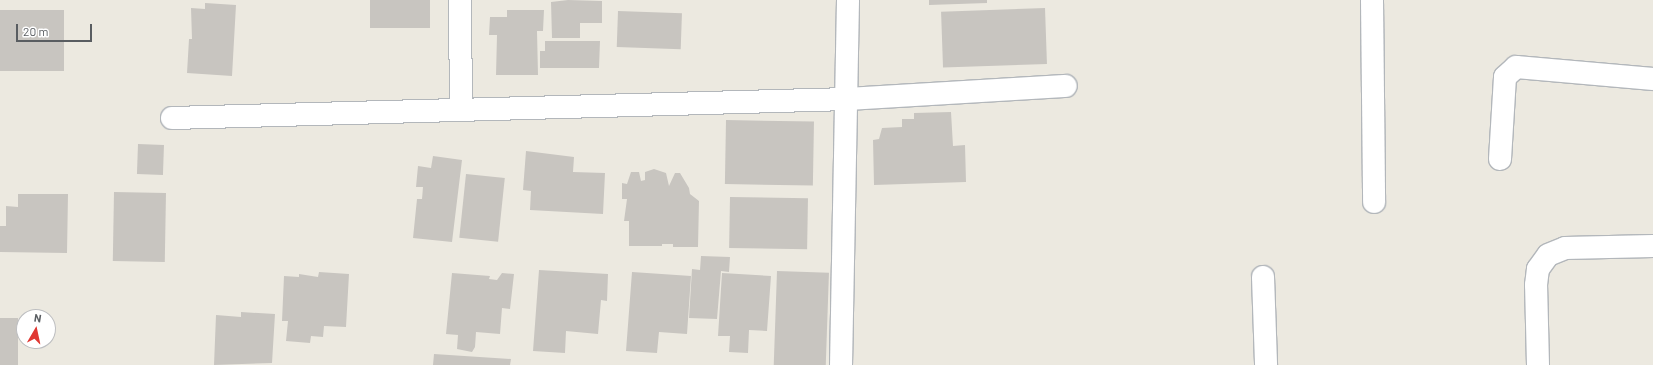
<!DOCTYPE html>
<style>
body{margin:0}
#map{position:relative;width:1653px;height:365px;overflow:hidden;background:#ece9e0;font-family:Barlow,sans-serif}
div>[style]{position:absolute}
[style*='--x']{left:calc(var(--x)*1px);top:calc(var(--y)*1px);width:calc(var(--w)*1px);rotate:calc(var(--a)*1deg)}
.building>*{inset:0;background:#c8c5c0;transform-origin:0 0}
.roads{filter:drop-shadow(1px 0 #b3b7bb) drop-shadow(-1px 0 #b3b7bb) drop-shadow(0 1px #b3b7bb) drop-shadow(0 -1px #b3b7bb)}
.street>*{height:22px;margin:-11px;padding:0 11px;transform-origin:11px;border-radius:11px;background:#fff}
span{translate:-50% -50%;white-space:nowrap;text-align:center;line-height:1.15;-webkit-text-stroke:4px #fff;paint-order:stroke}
.north{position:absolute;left:16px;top:309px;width:40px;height:40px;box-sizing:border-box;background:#fff;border:1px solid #bdbec0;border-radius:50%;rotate:9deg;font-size:11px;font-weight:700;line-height:16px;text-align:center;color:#595d61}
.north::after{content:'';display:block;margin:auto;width:14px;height:18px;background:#e03732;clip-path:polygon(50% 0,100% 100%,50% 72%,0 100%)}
.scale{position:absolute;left:16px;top:24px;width:76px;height:18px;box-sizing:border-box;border:2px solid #595d61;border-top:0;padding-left:5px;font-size:12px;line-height:14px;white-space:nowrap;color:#595d61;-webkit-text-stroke:3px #fff;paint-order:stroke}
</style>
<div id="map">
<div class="building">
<i style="left:370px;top:0;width:60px;height:28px"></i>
<i style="clip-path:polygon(568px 0,602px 1px,602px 23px,580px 23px,580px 38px,552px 38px,551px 2px)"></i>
<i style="clip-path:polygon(929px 0,987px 0,987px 3px,929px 5px)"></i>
<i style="clip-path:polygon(205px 3px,236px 5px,232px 76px,187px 73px,189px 39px,192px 39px,191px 8px,205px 9px)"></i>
<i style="left:1045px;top:8px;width:56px;height:104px;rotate:88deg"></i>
<i style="left:0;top:10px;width:64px;height:61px"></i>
<i style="clip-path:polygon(507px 10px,544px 10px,543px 31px,537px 31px,538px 75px,496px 75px,497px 35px,489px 35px,490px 17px,507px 17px)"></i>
<i style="left:618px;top:11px;width:64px;height:36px;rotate:2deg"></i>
<i style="clip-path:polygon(545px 41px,600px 41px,599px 68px,540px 68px,540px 51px,545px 51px)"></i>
<i style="clip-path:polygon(951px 112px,953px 146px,965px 145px,966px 182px,874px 185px,873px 140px,879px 139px,882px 128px,902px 127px,902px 119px,914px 119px,914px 113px)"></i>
<i style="left:726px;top:120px;width:88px;height:64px;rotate:1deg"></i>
<i style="left:138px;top:144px;width:26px;height:30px;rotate:2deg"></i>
<i style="clip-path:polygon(526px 151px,574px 157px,573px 172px,605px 173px,603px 214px,530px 210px,531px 191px,523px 190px)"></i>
<i style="clip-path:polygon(433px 156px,462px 160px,452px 242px,413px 238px,417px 199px,422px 199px,423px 187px,416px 187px,418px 166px,431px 168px)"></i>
<i style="clip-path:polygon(654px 169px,666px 173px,669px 186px,675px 173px,680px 173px,689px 188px,690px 194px,699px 201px,698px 247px,673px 247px,673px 244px,662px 244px,662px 246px,629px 246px,629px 221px,624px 221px,627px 199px,622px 199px,622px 183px,627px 184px,631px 172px,639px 172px,641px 181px,645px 180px,645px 172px)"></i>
<i style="left:466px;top:174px;width:39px;height:64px;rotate:6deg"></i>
<i style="left:114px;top:192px;width:52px;height:69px;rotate:1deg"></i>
<i style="clip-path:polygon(18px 194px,68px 194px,67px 253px,0 252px,0 226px,6px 226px,6px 206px,18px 207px)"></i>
<i style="left:730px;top:197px;width:78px;height:51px;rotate:1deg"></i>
<i style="clip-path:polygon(701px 256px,730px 257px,729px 272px,721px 271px,717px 319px,689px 318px,692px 269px,700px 270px)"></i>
<i style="clip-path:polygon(539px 270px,608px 274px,607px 301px,601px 300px,598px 334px,566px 331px,565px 353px,533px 351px)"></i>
<i style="left:777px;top:271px;width:52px;height:94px;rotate:2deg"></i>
<i style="clip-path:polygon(319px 272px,349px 274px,346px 327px,324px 326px,323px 337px,311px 336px,310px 343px,286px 341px,288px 321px,282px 321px,284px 276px,299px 277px,299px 274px,318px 277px)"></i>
<i style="clip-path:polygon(632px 272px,691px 276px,687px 334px,659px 332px,657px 353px,626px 351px)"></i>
<i style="clip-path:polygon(452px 273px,490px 276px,489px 279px,497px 280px,502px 273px,514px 274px,510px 309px,502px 308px,500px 334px,476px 332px,475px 347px,472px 352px,457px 349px,458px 335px,446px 334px)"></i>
<i style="clip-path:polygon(722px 273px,771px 276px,767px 331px,749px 330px,748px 353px,729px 352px,730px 336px,718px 336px)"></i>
<i style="clip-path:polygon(241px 312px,275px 314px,272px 363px,214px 365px,216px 315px,241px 317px)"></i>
<i style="left:0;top:318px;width:18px;height:47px"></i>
<i style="clip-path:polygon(434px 354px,511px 359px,510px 365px,433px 365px)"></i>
</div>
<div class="roads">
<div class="street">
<i style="--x:460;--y:0;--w:110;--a:89.5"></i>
<i style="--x:1372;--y:0;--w:202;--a:89.4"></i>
<i style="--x:172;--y:118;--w:674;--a:-1.61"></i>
<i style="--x:846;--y:99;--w:220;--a:-3.4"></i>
<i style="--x:1500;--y:159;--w:82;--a:-86.5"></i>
<i style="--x:1505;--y:77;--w:15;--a:-42"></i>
<i style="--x:1516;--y:67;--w:138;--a:5"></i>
<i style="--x:1263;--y:277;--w:88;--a:88"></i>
<i style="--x:841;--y:365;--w:365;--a:-88.9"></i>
<i style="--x:1538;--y:365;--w:80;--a:-91.4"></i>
<i style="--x:1536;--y:285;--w:16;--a:-83"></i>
<i style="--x:1538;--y:269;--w:17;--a:-54"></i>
<i style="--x:1548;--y:255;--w:18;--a:-22"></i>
<i style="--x:1565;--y:248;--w:88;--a:-1.3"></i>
</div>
</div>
<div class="north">N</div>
<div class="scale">20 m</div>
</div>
